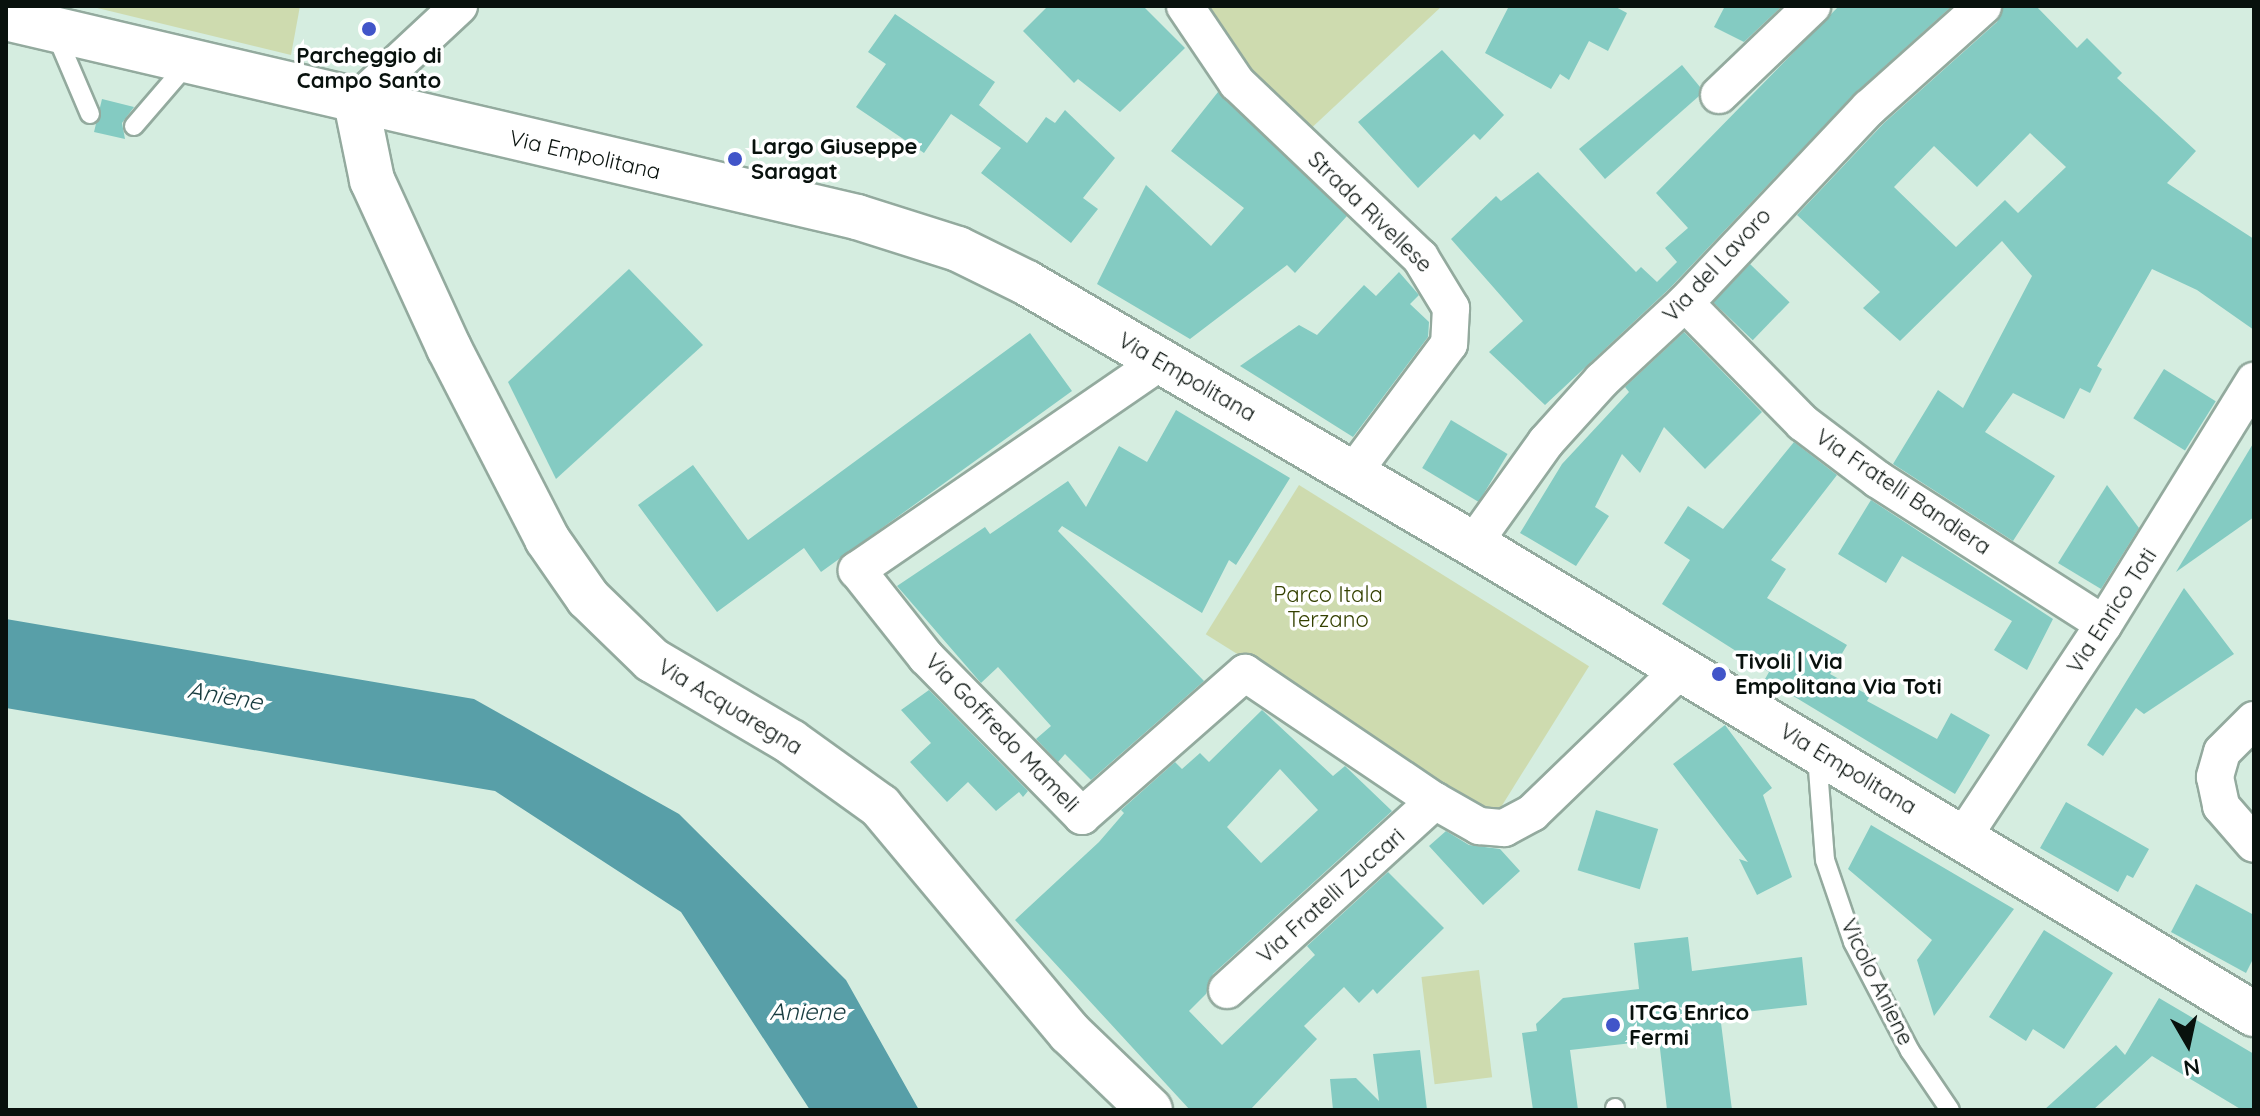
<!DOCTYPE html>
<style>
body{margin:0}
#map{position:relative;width:2260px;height:1116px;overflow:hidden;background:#d5ede0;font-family:Quicksand,sans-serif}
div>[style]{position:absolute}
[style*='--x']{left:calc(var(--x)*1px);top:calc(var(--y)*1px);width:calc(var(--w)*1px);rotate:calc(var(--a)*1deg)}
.green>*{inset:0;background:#cedbaf;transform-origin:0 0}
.water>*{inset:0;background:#589fa8}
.building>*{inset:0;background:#84cbc2;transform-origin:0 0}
.roads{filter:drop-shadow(2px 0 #93aa9e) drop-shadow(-2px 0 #93aa9e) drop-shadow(0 2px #93aa9e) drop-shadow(0 -2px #93aa9e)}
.lane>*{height:18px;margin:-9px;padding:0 9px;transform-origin:9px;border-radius:9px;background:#fff}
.street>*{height:36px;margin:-18px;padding:0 18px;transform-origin:18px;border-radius:18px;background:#fff}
.secondary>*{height:44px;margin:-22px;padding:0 22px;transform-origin:22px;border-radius:22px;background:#fff}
.dots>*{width:22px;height:22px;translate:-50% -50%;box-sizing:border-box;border:4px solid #fff;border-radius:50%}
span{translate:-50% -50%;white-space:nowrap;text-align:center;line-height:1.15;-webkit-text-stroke:7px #fff;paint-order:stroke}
.poi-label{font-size:22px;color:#08110d;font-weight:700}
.left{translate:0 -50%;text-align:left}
.street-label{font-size:22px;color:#08110d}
.park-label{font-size:22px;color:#344001}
.water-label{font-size:24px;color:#173b3f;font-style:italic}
.frame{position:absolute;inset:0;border:8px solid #08110d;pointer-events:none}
.north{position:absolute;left:2148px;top:1004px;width:80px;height:80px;-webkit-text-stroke:6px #fff;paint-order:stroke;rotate:171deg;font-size:22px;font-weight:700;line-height:32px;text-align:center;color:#08110d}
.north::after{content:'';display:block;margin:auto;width:28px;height:36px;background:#08110d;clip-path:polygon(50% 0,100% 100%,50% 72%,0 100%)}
</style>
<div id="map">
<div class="green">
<i style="clip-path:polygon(89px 6px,300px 6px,291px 55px)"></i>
<i style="clip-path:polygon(1204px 6px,1442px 6px,1305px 134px,1234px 68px)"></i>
<i style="left:1299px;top:485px;width:342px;height:176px;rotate:32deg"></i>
<i style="left:1479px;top:970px;width:108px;height:58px;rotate:83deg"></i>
</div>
<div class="water">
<i style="clip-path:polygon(6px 619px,474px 699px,679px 814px,846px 980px,919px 1110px,810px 1110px,681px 912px,495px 791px,6px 708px)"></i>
</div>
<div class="building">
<i style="clip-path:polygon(1048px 6px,1143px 6px,1185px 48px,1120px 112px,1078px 79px,1074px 83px,1023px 31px)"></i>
<i style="clip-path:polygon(1509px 6px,1614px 6px,1627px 13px,1608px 51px,1589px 41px,1569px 80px,1560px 74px,1551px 89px,1485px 53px)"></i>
<i style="clip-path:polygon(1725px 6px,1782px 6px,1744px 42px,1714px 27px)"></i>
<i style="clip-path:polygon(1839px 6px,1952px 6px,1854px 94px,1670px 288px,1545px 405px,1489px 352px,1523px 321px,1451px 239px,1496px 196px,1501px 201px,1538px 172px,1636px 272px,1641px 267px,1657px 282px,1677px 262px,1665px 248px,1688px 228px,1656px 193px)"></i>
<i style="clip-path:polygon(evenodd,2003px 6px,2036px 6px,2077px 48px,2087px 38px,2122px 73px,2117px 78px,2196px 151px,2167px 183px,2254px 239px,2254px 330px,2197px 290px,2152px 269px,2097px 366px,2102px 369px,2090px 393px,2080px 388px,2064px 419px,2013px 393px,1985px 432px,2055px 476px,2013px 541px,1893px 464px,1938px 390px,1963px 408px,2032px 276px,2002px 241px,1900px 341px,1863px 308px,1880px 292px,1797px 215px,1884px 123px,1997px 22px,2003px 6px,2030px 133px,2066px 167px,2018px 213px,2005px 200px,1956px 247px,1894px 187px,1934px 146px,1977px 187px,2030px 133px)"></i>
<i style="clip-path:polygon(895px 14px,995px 82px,979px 105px,1027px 143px,1046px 117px,1055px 123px,1065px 110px,1115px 158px,1083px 198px,1098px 209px,1071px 243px,981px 173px,1001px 148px,951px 114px,924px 153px,856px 107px,886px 64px,868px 52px)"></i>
<i style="clip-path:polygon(1442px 50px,1504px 115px,1480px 140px,1474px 134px,1418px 188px,1358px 122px)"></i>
<i style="clip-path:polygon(1682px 65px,1700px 87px,1699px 96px,1605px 179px,1579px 149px)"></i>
<i style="clip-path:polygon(1218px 92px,1347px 216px,1295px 273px,1287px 265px,1190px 339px,1097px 284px,1146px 185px,1211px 246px,1244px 208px,1171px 151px)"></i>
<i style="clip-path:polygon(102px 99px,134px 107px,122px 123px,125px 139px,94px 132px)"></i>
<i style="left:1750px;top:264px;width:55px;height:53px;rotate:44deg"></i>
<i style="clip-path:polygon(629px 269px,703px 345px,556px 479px,508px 382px)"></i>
<i style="clip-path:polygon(1399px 272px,1419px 295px,1410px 304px,1429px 322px,1428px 337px,1353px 437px,1240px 366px,1299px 325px,1317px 335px,1364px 285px,1376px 296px)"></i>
<i style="clip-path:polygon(1684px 332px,1762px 412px,1705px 469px,1664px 427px,1640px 473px,1622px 454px,1595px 507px,1609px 516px,1576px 566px,1520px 533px,1562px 464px,1629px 392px,1625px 387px)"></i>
<i style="clip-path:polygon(1030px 333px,1072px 391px,821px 572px,804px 548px,717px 612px,638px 505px,693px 465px,748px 540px)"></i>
<i style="left:2164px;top:369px;width:61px;height:58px;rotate:32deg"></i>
<i style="clip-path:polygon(1176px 410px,1290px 478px,1236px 565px,1229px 560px,1202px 613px,1062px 526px,1058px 531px,1204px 681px,1091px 780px,1065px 754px,1058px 762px,1036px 739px,1051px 726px,998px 667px,981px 683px,897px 586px,985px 527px,990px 534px,1068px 481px,1086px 507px,1119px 446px,1147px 462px)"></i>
<i style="left:1451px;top:420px;width:66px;height:56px;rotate:31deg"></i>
<i style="clip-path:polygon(1794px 442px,1837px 475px,1771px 560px,1786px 569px,1767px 598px,1847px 645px,1830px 674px,1870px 696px,1867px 701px,1937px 739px,1951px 713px,1990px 735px,1955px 794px,1765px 679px,1769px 672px,1662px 604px,1690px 560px,1664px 543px,1688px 506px,1723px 529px)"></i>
<i style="clip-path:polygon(2254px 442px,2254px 517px,2176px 572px)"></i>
<i style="clip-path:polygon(2107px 485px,2139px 528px,2101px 589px,2058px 563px)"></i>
<i style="clip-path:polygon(1871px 500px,2053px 619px,2027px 670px,1994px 650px,2012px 621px,1902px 556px,1886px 583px,1838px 554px)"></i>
<i style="clip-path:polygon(2184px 588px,2234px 654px,2144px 714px,2136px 708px,2103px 756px,2087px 745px)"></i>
<i style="clip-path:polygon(929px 690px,1028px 791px,1023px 797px,1019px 792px,996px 811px,968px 782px,947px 802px,910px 762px,931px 743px,901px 710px)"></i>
<i style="clip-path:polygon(evenodd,1262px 710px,1333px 776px,1345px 766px,1392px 811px,1213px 974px,1206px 994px,1189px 1011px,1222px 1045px,1315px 955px,1307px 946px,1388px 872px,1444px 928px,1377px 994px,1373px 989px,1359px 1003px,1344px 987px,1304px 1026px,1317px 1039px,1250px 1110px,1190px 1110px,1015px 920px,1099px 842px,1124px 813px,1121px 810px,1175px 762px,1182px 769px,1200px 753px,1209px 762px,1262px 710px,1280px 769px,1318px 810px,1261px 863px,1227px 827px,1280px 769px)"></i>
<i style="clip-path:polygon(1725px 725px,1772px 788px,1763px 795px,1792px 877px,1757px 895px,1739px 859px,1748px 862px,1673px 764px)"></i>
<i style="clip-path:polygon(2066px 802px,2149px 849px,2133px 878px,2127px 875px,2118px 892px,2040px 848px)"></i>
<i style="left:1596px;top:810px;width:65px;height:63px;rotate:17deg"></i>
<i style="clip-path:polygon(1871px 825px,2014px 909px,1934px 1016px,1917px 960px,1932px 940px,1848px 869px)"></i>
<i style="clip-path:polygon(1446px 831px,1469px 845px,1500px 849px,1520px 871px,1483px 905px,1429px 846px)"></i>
<i style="clip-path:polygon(2196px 884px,2254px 915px,2254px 957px,2246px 973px,2171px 932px)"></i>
<i style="clip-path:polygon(2044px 930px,2113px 973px,2064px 1049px,2033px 1029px,2026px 1041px,1989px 1017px)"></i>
<i style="clip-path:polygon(1688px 937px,1692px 971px,1802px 957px,1807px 1005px,1720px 1015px,1732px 1110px,1667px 1110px,1659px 1040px,1570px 1050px,1578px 1110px,1533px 1110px,1522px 1033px,1537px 1031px,1536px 1024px,1563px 998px,1639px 989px,1634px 943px)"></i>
<i style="clip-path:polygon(2159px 998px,2254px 1054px,2254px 1110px,2242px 1110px,2152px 1056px,2093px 1110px,2044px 1110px,2116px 1045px,2125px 1055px)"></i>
<i style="clip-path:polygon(1420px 1050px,1427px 1110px,1333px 1110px,1330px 1079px,1356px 1078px,1379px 1101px,1373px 1054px)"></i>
</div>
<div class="roads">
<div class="lane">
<i style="--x:55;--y:32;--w:89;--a:66.9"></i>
<i style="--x:134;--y:126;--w:84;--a:-49.3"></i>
<i style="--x:1817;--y:756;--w:104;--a:85.6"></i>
<i style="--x:1825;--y:860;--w:87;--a:71.1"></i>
<i style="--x:1853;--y:942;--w:123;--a:62.4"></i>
<i style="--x:1910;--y:1051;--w:71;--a:55.9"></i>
<i style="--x:1615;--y:1108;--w:2;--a:90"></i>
</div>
<div class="street">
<i style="--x:1185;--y:6;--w:93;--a:56"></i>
<i style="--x:1237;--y:83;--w:253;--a:43.6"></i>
<i style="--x:1420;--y:257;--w:60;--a:58.7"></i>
<i style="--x:1451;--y:308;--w:36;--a:93"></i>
<i style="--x:1449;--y:344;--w:162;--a:126.7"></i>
<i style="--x:1719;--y:95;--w:129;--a:-43.7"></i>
<i style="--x:356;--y:102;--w:141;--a:-43"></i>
<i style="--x:1685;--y:303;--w:168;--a:45.5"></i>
<i style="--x:1803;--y:423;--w:93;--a:37.1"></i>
<i style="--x:1877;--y:479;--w:269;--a:32.6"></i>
<i style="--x:1160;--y:362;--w:368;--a:145.5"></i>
<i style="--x:857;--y:570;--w:111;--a:51.6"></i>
<i style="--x:926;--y:657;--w:223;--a:45.5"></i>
<i style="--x:1082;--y:816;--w:217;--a:-41.3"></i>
<i style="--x:1245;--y:673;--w:229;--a:34"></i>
<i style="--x:1435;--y:801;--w:51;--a:29.6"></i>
<i style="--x:1479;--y:826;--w:25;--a:5"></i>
<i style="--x:1504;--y:828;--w:32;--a:-28"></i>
<i style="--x:1532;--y:813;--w:207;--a:-44"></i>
<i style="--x:1473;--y:544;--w:125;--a:-54.4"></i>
<i style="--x:1546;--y:442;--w:84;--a:-47.9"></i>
<i style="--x:1602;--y:380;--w:113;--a:-42.9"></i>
<i style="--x:1685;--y:303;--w:268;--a:-46.7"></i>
<i style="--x:1869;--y:108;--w:153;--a:-41.8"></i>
<i style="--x:2254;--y:720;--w:45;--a:135"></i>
<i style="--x:2222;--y:752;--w:26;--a:106"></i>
<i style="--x:2215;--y:777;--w:30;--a:78"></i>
<i style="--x:2221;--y:806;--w:50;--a:49"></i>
<i style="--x:1963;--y:837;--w:255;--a:-56.5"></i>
<i style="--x:2104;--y:624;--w:286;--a:-58.3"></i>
<i style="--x:1227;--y:990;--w:281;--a:-42.3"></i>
</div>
<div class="secondary">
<i style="--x:6;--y:18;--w:874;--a:13.16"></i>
<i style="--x:857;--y:217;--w:106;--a:17.6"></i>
<i style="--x:958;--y:249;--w:77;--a:26.2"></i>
<i style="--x:1027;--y:283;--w:517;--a:30.34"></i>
<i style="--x:1473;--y:544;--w:912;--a:31.04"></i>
<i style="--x:356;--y:102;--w:80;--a:78.4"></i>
<i style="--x:372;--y:180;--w:185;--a:65.4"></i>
<i style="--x:449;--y:348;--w:215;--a:62.8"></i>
<i style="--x:547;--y:539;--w:72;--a:55.2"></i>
<i style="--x:588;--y:598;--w:89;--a:44.1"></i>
<i style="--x:652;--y:660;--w:161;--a:30.5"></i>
<i style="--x:791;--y:742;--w:110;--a:35.7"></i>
<i style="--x:880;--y:806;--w:296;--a:50.1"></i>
<i style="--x:1070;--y:1033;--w:111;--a:43.9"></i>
</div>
</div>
<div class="dots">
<i style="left:369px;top:29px;background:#4155c9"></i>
<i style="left:735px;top:159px;background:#4155c9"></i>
<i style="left:1719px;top:674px;background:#4155c9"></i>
<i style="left:1613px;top:1025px;background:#4155c9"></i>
</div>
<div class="poi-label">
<span style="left:369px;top:68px">Parcheggio di<br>Campo Santo</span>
<span class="left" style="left:751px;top:159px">Largo Giuseppe<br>Saragat</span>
<span class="left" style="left:1735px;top:674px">Tivoli | Via<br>Empolitana Via Toti</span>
<span class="left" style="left:1629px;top:1025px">ITCG Enrico<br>Fermi</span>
</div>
<div class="street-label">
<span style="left:585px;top:155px;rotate:13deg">Via Empolitana</span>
<span style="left:1370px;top:212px;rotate:44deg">Strada Rivellese</span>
<span style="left:1717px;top:265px;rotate:-47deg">Via del Lavoro</span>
<span style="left:1187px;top:377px;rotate:30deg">Via Empolitana</span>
<span style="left:1903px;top:492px;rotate:34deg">Via Fratelli Bandiera</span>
<span style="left:2112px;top:611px;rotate:-57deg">Via Enrico Toti</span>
<span style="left:730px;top:707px;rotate:31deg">Via Acquaregna</span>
<span style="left:1002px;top:733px;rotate:46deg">Via Goffredo Mameli</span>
<span style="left:1848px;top:769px;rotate:31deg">Via Empolitana</span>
<span style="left:1331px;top:896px;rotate:-42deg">Via Fratelli Zuccari</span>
<span style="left:1877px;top:982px;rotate:64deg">Vicolo Aniene</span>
</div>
<div class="park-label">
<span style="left:1328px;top:607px">Parco Itala<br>Terzano</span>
</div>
<div class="water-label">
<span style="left:225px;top:696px;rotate:10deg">Aniene</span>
<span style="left:807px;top:1012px">Aniene</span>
</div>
<div class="frame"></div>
<div class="north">N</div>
</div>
